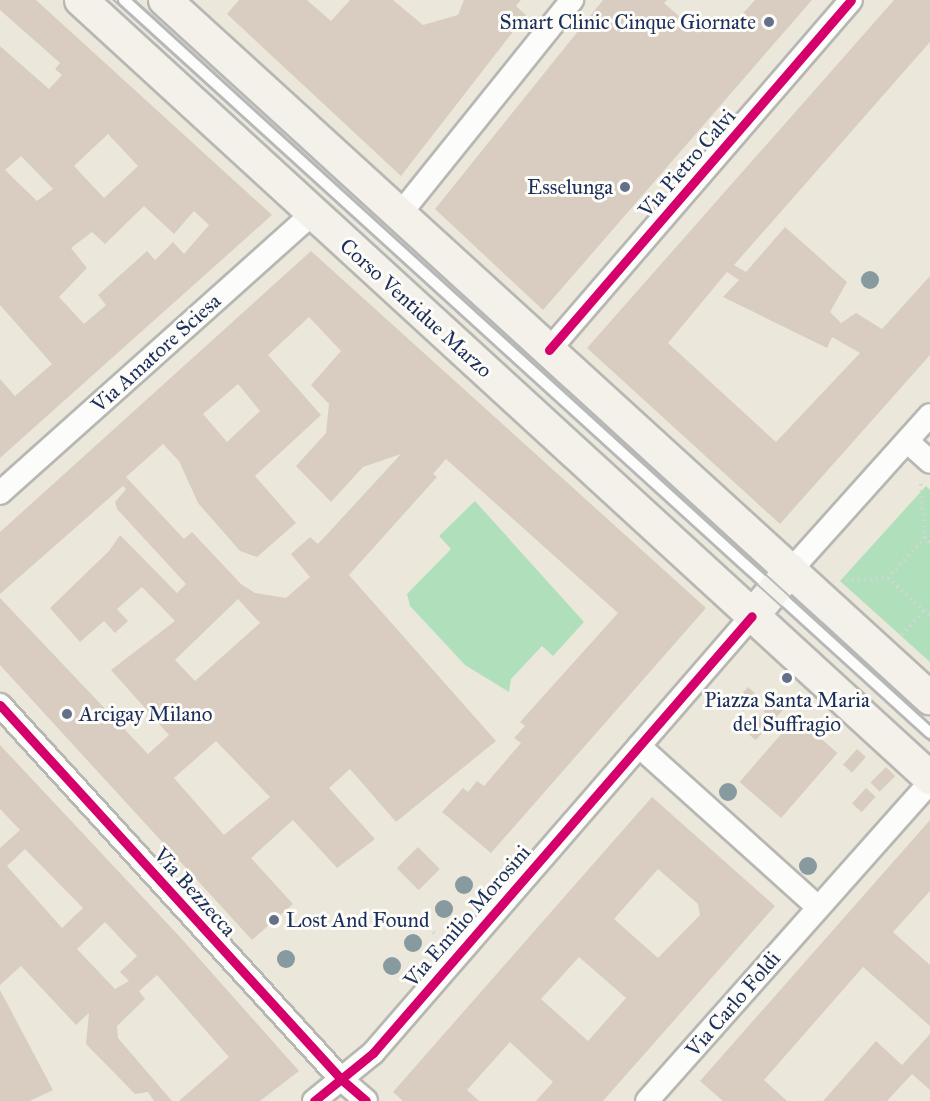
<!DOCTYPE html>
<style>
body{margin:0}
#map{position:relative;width:930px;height:1101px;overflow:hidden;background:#ebe8db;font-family:"IM FELL Great Primer",serif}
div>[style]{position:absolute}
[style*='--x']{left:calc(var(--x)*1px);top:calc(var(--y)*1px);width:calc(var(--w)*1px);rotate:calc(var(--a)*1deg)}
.green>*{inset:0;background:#b0e0bb}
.building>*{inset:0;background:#d9cdc2;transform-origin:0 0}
.path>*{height:4px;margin-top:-2px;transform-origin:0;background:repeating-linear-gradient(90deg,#d5d5d5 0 1.5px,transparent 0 6px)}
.roads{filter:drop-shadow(2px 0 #b7b7b3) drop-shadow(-2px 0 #b7b7b3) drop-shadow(0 2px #b7b7b3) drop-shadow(0 -2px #b7b7b3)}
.service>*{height:10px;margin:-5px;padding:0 5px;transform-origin:5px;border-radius:5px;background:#fcfcfa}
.minor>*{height:22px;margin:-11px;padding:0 11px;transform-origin:11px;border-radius:11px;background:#fcfcfa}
.secondary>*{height:32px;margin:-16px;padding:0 16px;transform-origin:16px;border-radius:16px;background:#f4f1eb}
.tram>*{height:1.5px;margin:-0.75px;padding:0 0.75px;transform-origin:0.75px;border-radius:0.75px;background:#b6b8bc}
.cycleway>*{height:9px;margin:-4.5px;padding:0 4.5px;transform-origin:4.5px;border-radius:4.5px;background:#d6006c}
.trees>*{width:18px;height:18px;margin:-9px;border-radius:50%;background:#869a9f}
.dots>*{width:16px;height:16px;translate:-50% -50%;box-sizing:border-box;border:3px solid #fdfcf7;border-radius:50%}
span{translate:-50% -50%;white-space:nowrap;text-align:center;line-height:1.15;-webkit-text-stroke:6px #fdfcf7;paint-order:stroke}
.poi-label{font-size:21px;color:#1b2f5e}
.right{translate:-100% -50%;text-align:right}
.left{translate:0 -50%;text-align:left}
.street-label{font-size:21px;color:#1b2f5e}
</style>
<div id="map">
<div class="green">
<i style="clip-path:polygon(926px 486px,930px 490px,930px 662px,840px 581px)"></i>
<i style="clip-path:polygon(475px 501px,584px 622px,553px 656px,542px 646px,511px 679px,509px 692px,465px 665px,410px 606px,407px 594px,451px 549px,439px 536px)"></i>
</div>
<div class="building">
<i style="clip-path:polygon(evenodd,0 0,36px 0,272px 215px,0 458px,0 379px,15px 396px,52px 364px,0 305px,0 46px,49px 89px,62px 75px,55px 69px,60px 63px,0 10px,0 0,108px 134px,138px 166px,104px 198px,74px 166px,108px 134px,0 0,21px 156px,53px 189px,37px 201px,5px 170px,21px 156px,0 0,144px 206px,174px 234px,194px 211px,209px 225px,184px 254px,173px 242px,155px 260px,147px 251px,98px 295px,106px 305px,84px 324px,59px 297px,87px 268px,71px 248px,92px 232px,105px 244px,144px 206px)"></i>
<i style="clip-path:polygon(239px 0,307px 0,331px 21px,350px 0,393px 0,423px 25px,458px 15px,464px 0,521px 0,516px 6px,526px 15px,401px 176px,227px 14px)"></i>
<i style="clip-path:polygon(603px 0,667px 0,664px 3px,698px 33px,708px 19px,726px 32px,755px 0,812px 0,543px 310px,435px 209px)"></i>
<i style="clip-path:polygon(evenodd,894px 0,930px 0,930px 42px,734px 265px,746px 272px,785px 227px,847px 282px,830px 312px,841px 323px,856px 313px,882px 329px,930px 276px,930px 355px,780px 524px,587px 348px,894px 0,727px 272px,739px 280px,723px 297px,827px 348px,832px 337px,860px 353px,776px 442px,668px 343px,727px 272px)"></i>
<i style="clip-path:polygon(evenodd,311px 251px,706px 608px,491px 853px,442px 812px,463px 788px,468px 792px,477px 781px,484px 786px,521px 743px,514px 738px,525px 726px,520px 722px,618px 613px,446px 459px,433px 474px,437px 477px,349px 575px,496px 741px,396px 822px,350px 769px,329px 788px,375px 839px,337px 868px,293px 820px,251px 858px,293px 904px,252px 940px,0 665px,0 598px,148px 754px,169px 735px,111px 670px,175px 621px,142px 587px,117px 609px,128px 621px,115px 633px,104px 621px,80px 642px,50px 608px,109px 551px,120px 535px,177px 593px,186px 584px,117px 509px,115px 502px,126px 489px,123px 486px,0 594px,0 532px,311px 251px,309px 317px,341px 351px,311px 385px,329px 404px,326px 433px,296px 466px,331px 502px,363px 467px,401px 454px,318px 544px,310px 537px,291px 554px,310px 577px,286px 598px,255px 593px,241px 584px,192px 532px,184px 539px,126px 477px,163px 444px,179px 461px,198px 503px,240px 551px,257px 557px,296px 523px,255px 476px,321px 415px,268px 355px,309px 317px,311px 251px,238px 384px,260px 411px,227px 442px,203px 414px,238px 384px,311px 251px,238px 599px,260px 623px,195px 681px,175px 660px,238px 599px,311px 251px,216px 741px,270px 797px,224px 835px,174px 778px,216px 741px)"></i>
<i style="left:748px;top:687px;width:13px;height:21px;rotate:42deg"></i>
<i style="left:779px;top:696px;width:13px;height:22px;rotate:45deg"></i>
<i style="left:760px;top:716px;width:13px;height:21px;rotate:42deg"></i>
<i style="left:796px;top:717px;width:55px;height:86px;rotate:41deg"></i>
<i style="clip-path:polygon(evenodd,0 745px,180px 937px,299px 1071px,260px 1101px,179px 1101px,229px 1057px,157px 975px,139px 991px,145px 999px,117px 1026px,118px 1038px,172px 1101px,154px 1101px,148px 1092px,135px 1094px,86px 1044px,89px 1013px,76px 1025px,21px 966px,0 985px,0 848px,20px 830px,0 809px,0 745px,25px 849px,83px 908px,62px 928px,7px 866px,25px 849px,0 745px,105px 922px,137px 956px,120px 972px,129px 981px,115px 989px,77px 949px,105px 922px)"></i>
<i style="left:857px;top:749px;width:12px;height:21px;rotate:42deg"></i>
<i style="left:886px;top:767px;width:13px;height:22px;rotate:45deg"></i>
<i style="left:866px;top:788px;width:13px;height:21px;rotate:42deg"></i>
<i style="clip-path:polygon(evenodd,652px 797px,775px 906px,603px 1101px,536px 1101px,553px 1082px,510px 1042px,467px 1090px,479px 1101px,403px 1101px,393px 1092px,652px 797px,658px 869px,698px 904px,700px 915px,658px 958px,614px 919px,658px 869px,652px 797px,579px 957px,626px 998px,588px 1041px,541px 999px,579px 957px)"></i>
<i style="clip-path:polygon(930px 820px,930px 891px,893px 932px,930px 965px,930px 1026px,863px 967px,764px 1080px,787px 1101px,723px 1101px,700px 1081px)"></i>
<i style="left:418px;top:847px;width:31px;height:30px;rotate:45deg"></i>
<i style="clip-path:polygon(0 990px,53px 1090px,30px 1101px,0 1101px)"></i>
<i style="clip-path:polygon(930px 1034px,930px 1090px,912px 1074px,887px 1101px,823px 1101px,876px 1041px,902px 1065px)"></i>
</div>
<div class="path">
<i style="--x:921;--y:484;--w:53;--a:85.7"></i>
<i style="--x:930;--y:542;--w:7;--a:-135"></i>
<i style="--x:925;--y:537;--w:55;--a:132.1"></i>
<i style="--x:888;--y:578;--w:57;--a:42.1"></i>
<i style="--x:846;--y:580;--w:42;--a:-2.7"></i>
<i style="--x:902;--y:635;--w:33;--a:-49"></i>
<i style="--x:433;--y:932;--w:6;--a:45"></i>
</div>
<div class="roads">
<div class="service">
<i style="--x:124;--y:0;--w:1089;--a:42.28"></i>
</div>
<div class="minor">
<i style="--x:400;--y:214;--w:275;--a:-51.2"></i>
<i style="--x:549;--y:350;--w:462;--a:-49.2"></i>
<i style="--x:907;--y:441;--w:31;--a:42"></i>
<i style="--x:0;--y:493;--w:420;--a:-41.8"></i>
<i style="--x:791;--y:570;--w:208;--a:-48.1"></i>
<i style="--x:0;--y:705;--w:506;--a:47.64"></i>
<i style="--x:341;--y:1079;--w:33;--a:41"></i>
<i style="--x:639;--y:746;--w:241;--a:42"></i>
<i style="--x:314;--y:1101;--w:76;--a:-39.1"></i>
<i style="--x:373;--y:1053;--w:578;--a:-49.07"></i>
<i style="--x:647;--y:1101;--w:426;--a:-48.4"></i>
</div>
<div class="secondary">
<i style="--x:81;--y:0;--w:1152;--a:42.5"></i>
<i style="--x:165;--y:0;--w:1036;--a:42.38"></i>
<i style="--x:752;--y:616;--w:60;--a:-49.7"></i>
</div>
</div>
<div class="tram">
<i style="--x:114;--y:0;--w:1102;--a:42.24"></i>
<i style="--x:135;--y:0;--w:1075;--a:42.32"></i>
</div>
<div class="cycleway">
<i style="--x:549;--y:350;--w:462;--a:-49.2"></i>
<i style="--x:0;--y:705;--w:506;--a:47.64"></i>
<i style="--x:341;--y:1079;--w:33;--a:41"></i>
<i style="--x:314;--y:1101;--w:76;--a:-39.1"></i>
<i style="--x:373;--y:1053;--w:578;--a:-49.07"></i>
</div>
<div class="trees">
<i style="left:870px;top:280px"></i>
<i style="left:728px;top:792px"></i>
<i style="left:808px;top:866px"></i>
<i style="left:464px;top:885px"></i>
<i style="left:444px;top:909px"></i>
<i style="left:413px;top:943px"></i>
<i style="left:286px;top:959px"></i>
<i style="left:392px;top:966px"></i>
</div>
<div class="dots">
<i style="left:769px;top:22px;background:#64708a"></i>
<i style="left:625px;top:187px;background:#64708a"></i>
<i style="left:787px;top:678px;background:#64708a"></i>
<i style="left:67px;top:714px;background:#64708a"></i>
<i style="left:274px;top:920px;background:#64708a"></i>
</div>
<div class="poi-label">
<span class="right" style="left:756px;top:22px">Smart Clinic Cinque Giornate</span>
<span class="right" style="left:613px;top:187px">Esselunga</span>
<span style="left:787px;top:712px">Piazza Santa Maria<br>del Suffragio</span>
<span class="left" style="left:79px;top:714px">Arcigay Milano</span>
<span class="left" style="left:286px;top:920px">Lost And Found</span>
</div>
<div class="street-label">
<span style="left:687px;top:163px;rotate:-49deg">Via Pietro Calvi</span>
<span style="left:416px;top:308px;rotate:42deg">Corso Ventidue Marzo</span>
<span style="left:156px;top:353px;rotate:-42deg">Via Amatore Sciesa</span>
<span style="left:195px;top:892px;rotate:48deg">Via Bezzecca</span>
<span style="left:467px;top:916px;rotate:-49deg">Via Emilio Morosini</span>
<span style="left:733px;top:1004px;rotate:-49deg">Via Carlo Foldi</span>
</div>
</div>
